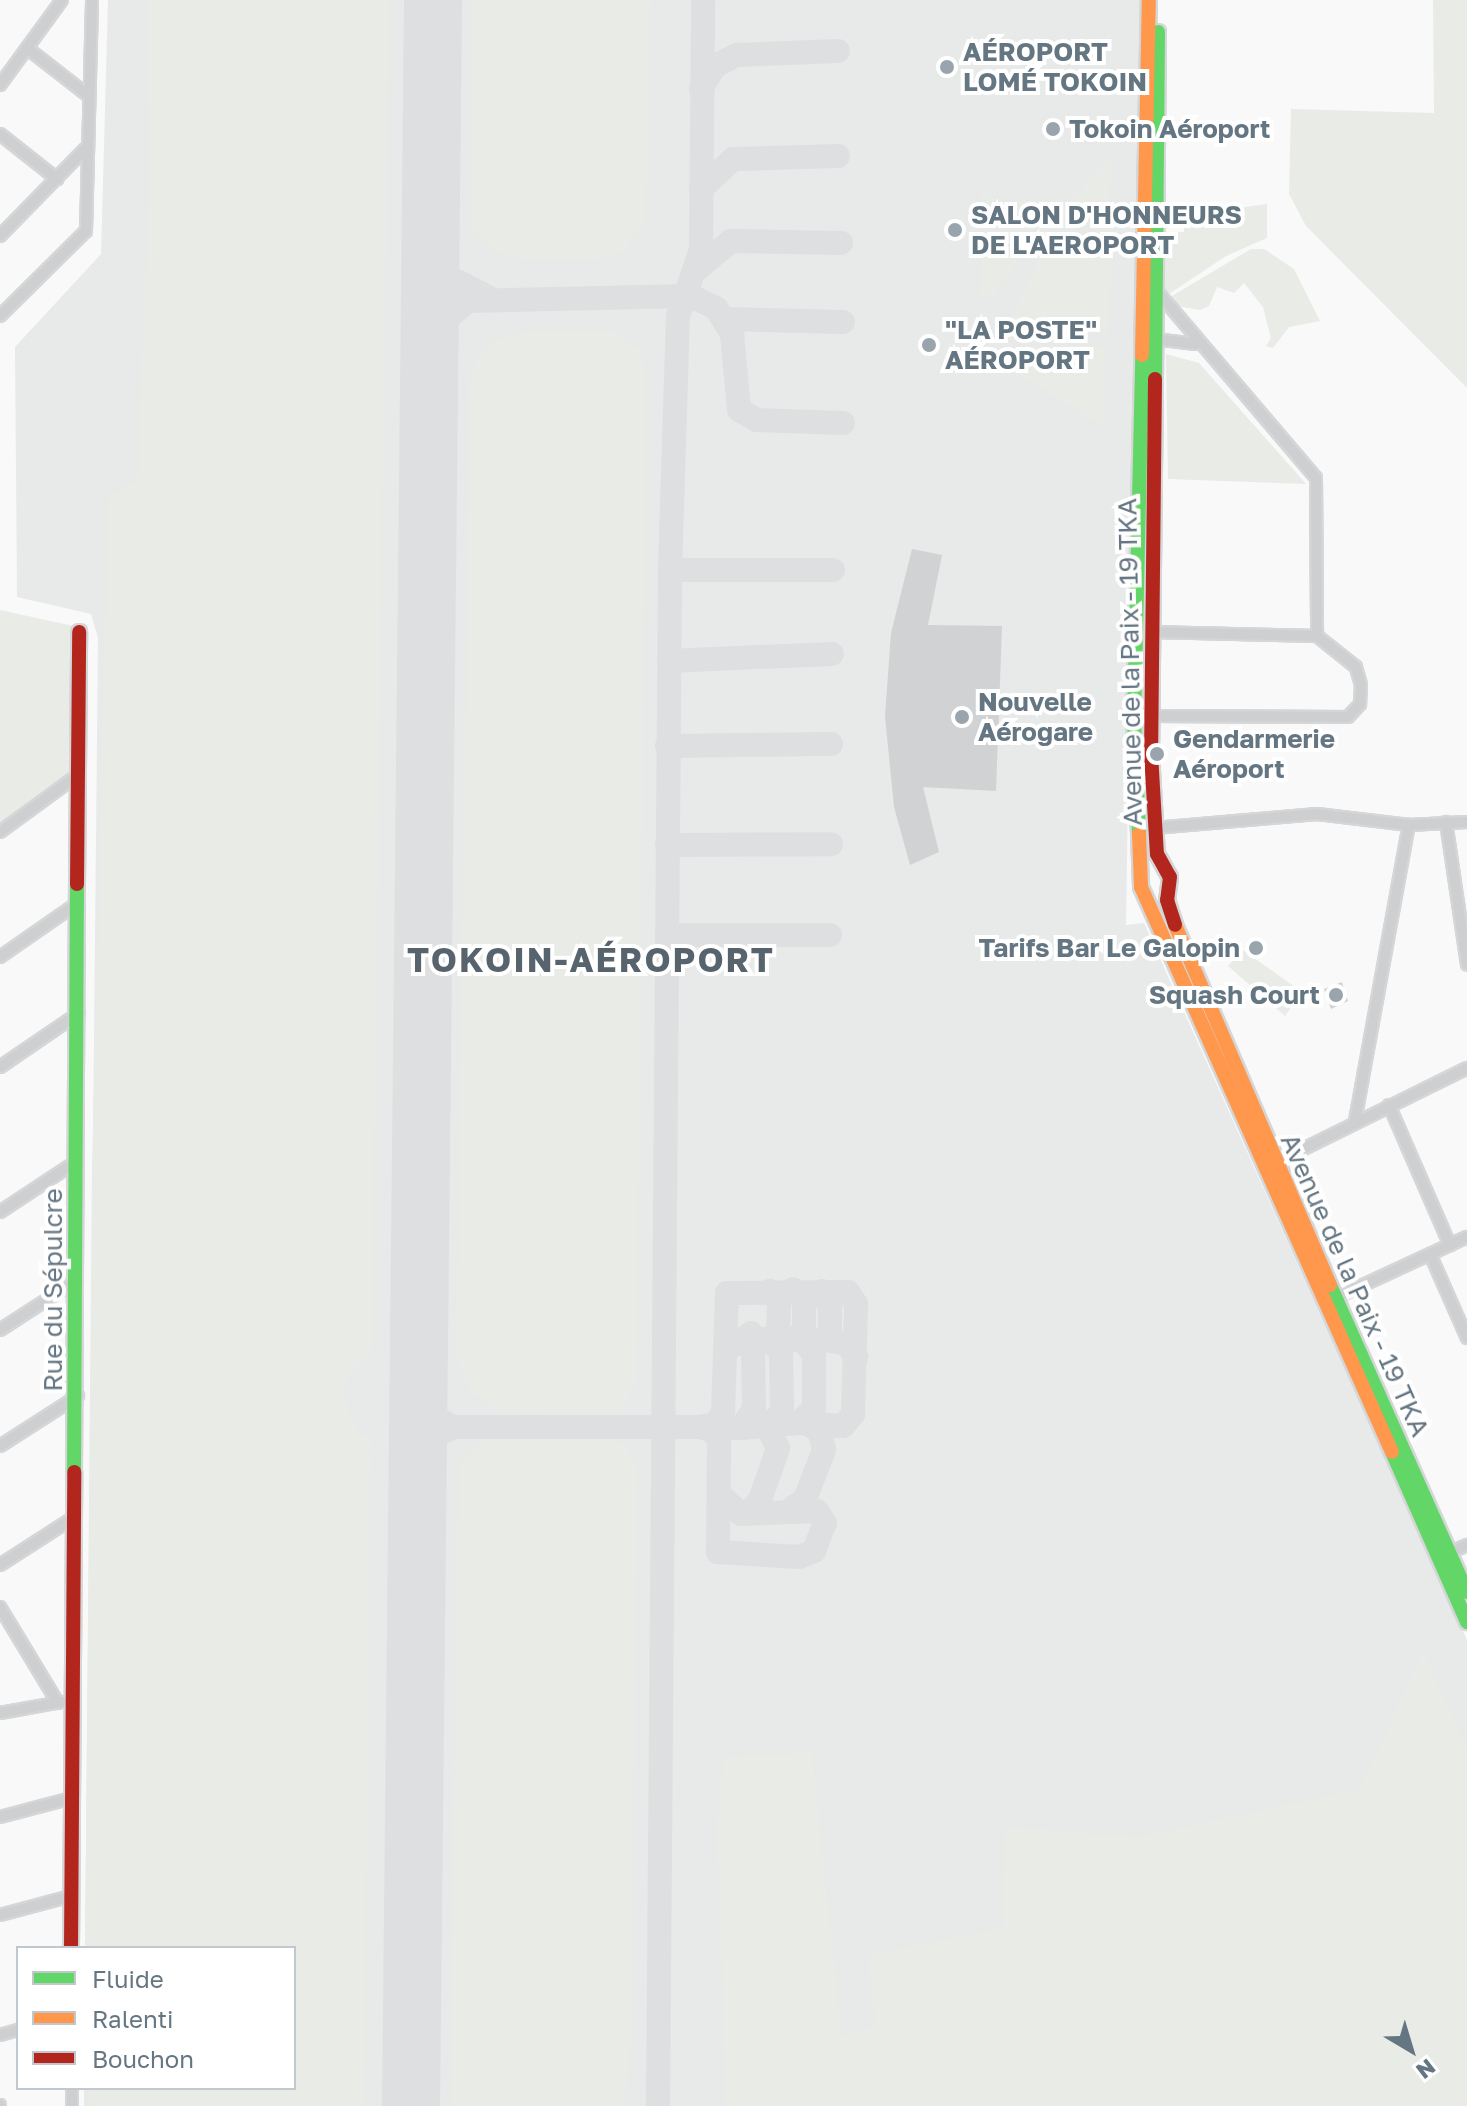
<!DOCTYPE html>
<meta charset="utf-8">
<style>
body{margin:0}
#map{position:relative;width:1467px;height:2106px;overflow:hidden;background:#f9f9f9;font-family:"Golos Text",sans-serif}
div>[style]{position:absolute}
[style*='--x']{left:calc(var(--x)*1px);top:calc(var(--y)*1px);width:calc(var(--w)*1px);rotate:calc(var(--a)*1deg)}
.built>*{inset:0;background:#e8e9e9}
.green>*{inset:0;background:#e8ebe6}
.taxiway>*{height:24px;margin:-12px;padding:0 12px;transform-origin:12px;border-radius:12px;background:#dedfe0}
.runway>*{height:58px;margin:-29px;padding:0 29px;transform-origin:29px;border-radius:29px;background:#dedfe0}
.building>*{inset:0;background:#d0d2d3}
.roads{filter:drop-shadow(2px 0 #d5d6d7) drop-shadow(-2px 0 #d5d6d7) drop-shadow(0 2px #d5d6d7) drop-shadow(0 -2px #d5d6d7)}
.street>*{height:10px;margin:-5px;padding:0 5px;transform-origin:5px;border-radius:5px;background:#cecfd0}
.fast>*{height:14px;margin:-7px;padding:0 7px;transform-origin:7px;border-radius:7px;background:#63d668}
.slow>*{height:14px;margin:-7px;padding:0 7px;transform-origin:7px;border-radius:7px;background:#ff974d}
.jam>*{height:14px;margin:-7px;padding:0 7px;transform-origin:7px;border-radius:7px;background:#b3261e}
.dots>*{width:22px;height:22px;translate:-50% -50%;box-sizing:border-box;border:4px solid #fff;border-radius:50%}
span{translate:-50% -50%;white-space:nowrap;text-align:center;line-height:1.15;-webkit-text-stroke:8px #fff;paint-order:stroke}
.poi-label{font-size:26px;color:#657683;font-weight:700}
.left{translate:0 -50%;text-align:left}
.right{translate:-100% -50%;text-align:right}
.street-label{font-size:26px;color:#657683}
.district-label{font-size:34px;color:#57646e;font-weight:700;letter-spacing:2px}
.legend{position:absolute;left:16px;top:1946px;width:280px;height:144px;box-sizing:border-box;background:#fff;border:2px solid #c1c8cd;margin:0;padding:10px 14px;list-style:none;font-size:24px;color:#657683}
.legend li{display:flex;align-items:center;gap:16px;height:40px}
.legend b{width:40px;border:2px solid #c1c8cd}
.north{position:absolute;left:1371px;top:2010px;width:80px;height:80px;-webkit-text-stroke:6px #fff;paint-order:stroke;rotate:142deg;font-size:22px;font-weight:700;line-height:32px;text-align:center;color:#657683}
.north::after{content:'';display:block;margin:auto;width:28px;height:36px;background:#657683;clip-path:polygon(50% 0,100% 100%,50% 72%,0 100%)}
</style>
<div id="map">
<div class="built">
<i style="clip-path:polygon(108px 0,1140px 0,1126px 925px,1144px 923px,1467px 1640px,1467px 2106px,84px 2106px,84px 2088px,294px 2088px,294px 1948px,85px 1948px,98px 638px,91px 614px,17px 597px,15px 347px,101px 254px)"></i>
</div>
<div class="green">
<i style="clip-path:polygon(147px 0,389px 0,372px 1350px,351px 1371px,343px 1394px,357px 1430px,370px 1438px,365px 2106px,89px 2106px,88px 2088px,294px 2088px,294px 1948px,85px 1948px,92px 1167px,108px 498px,137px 479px,149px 184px)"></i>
<i style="clip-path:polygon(472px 0,650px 0,646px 221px,622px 252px,597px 259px,520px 259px,490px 249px,473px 230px)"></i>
<i style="clip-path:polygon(1433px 0,1467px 0,1467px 388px,1306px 226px,1289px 194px,1291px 109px,1434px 113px)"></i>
<i style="clip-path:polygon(1115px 154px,1109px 198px,1084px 214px,1062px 218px,1063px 208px)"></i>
<i style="clip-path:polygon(981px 187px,997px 202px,1044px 201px,1046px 212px,1035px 222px,980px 223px)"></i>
<i style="clip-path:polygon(1182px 202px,1210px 222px,1217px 211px,1267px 204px,1267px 238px,1226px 256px,1163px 298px,1158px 232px,1184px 232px)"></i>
<i style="clip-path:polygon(1116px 223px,1107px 335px,1006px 329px,1043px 251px)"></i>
<i style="clip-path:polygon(981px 245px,1024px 251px,994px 297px,980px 297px)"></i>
<i style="clip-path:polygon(1251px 249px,1264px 249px,1294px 269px,1320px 321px,1289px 327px,1273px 348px,1266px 346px,1271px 338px,1263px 307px,1244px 283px,1234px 293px,1217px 287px,1209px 306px,1200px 310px,1177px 306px,1174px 311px,1165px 300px)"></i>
<i style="clip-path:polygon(611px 330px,638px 348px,646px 371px,637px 1377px,621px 1409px,516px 1413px,493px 1408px,470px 1392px,456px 1353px,470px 383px,476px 360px,498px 338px,529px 331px)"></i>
<i style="clip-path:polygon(1105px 346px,1104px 427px,1004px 365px,1010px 349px)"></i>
<i style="clip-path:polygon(1166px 354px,1199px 363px,1306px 484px,1168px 479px)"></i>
<i style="clip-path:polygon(0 610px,78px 627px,75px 770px,0 825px)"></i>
<i style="clip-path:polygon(1243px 950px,1302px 992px,1285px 1016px,1228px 966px)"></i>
<i style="clip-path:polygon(611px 1439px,629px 1449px,637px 1469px,631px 2047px,624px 2106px,450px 2106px,458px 1462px,483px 1441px)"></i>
<i style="clip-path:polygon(1423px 1652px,1467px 1748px,1467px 2106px,726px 2106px,717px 1829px,723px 1757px,812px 1752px,842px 2036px,875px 2026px,868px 1955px,1003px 1928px,1005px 1827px,1139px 1837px,1360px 1789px)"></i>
</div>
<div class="taxiway">
<i style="--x:701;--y:89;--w:27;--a:-59"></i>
<i style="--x:715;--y:66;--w:25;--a:-27"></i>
<i style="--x:737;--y:55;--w:101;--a:-2.3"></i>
<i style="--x:701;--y:189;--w:44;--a:-43.2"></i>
<i style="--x:733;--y:159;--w:105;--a:-1.6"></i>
<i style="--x:430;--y:230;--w:29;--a:76"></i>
<i style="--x:437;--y:258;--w:24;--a:55"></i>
<i style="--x:451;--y:278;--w:42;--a:27.2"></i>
<i style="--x:695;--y:271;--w:47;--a:-39.8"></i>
<i style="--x:731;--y:241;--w:110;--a:1"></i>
<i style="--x:726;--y:319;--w:117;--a:1.5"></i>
<i style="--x:429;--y:359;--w:36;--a:-72"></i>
<i style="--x:440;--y:325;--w:37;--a:-41"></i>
<i style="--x:468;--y:301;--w:223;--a:-1.3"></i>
<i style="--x:691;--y:296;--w:28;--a:26"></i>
<i style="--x:716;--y:308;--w:31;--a:58"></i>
<i style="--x:732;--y:334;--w:76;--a:84.7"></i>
<i style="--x:739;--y:410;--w:21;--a:29"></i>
<i style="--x:757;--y:420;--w:86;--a:2"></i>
<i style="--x:670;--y:570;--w:163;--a:0"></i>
<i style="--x:669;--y:661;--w:163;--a:-2.5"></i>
<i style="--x:667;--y:746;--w:164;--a:-0.7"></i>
<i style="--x:667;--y:845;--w:164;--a:-0.3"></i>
<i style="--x:667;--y:935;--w:163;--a:0"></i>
<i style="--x:793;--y:1289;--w:16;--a:45"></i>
<i style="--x:804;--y:1300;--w:30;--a:90"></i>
<i style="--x:804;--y:1330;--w:12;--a:132"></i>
<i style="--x:822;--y:1291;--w:19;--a:65"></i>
<i style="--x:830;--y:1308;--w:24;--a:90"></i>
<i style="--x:830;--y:1332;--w:11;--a:131"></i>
<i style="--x:768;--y:1339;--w:12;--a:-35"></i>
<i style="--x:778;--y:1332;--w:32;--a:-88"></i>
<i style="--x:779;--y:1300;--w:13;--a:-135"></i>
<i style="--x:725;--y:1351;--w:22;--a:-34"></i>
<i style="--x:743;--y:1339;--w:80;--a:0.7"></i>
<i style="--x:823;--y:1340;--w:24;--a:9"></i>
<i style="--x:847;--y:1344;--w:16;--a:55"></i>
<i style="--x:416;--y:1388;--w:26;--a:69"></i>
<i style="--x:425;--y:1412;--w:32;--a:28"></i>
<i style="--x:453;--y:1427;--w:34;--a:153"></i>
<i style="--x:423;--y:1442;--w:17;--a:115"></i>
<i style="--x:799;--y:1423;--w:21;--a:-45"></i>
<i style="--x:814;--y:1408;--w:53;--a:-90"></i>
<i style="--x:814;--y:1355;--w:20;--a:-127"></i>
<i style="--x:453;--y:1427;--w:247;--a:0"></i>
<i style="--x:700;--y:1427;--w:41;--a:1.4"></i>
<i style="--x:741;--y:1428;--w:58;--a:-4.9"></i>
<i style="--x:799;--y:1423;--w:44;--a:3.9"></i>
<i style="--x:843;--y:1426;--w:16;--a:-50"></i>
<i style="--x:853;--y:1414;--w:110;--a:-88.4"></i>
<i style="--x:856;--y:1304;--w:14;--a:-124"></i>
<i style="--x:848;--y:1292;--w:121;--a:179.5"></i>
<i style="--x:727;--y:1293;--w:120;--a:91.9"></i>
<i style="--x:723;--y:1413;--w:14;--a:126"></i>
<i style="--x:715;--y:1424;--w:15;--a:169"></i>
<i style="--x:700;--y:1427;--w:15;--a:16"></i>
<i style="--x:714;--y:1431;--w:13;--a:67"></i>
<i style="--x:719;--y:1443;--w:109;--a:90.5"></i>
<i style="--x:718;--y:1552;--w:81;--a:3.5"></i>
<i style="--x:799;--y:1557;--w:16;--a:-22"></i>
<i style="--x:814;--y:1551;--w:30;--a:-69"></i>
<i style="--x:825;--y:1523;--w:14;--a:-124"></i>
<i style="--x:817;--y:1511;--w:76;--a:177.7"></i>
<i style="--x:741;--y:1514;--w:27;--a:-138"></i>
<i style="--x:741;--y:1428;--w:23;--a:-56"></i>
<i style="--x:754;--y:1409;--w:57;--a:-91"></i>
<i style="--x:753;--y:1352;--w:16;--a:-128"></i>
<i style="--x:743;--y:1339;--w:10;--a:-37"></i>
<i style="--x:790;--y:1510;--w:19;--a:-36"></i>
<i style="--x:805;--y:1499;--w:53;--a:-68.8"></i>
<i style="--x:824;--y:1450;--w:18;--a:-103"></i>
<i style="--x:820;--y:1432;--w:14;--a:-146"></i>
<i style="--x:747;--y:1514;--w:19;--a:-47"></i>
<i style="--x:760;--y:1500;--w:55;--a:-70.9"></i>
<i style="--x:778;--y:1448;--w:25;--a:-117"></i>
<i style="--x:767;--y:1426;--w:20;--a:-41"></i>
<i style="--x:782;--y:1413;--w:61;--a:-90.9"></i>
<i style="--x:781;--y:1352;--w:18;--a:-135"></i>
<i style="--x:402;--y:2106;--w:42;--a:-77.6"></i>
<i style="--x:658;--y:2106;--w:1536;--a:-89.55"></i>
<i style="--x:670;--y:570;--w:253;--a:-88.2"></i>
<i style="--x:678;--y:317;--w:72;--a:-71.3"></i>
<i style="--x:701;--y:249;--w:249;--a:-89.5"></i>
</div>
<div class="runway">
<i style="--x:411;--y:2106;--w:2106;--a:-89.4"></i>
</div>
<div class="building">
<i style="clip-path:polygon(912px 549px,942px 555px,928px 625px,1002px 626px,996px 791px,923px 787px,939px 852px,910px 865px,894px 807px,885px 716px,891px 633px)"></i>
<i style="clip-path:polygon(1342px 982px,1348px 1001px,1331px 1009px,1324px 989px)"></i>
</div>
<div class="roads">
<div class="street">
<i style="--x:27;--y:48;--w:75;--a:37.9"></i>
<i style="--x:0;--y:85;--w:105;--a:-53.9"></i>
<i style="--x:0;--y:134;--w:73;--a:38.3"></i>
<i style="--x:0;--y:236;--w:122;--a:-45.7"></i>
<i style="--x:1156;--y:290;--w:247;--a:49.6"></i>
<i style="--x:1316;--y:478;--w:158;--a:89.6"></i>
<i style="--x:0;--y:316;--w:121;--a:-44.7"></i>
<i style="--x:86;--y:231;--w:231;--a:-88.5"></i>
<i style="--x:1154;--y:339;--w:42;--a:6.8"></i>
<i style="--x:1151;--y:716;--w:197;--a:0.3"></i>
<i style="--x:1348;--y:717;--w:18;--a:-47"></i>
<i style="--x:1360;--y:704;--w:19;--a:-87"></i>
<i style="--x:1361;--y:685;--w:19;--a:-106"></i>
<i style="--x:1356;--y:667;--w:50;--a:-141.5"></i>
<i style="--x:1317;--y:636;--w:166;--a:-178.6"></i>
<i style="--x:1446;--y:822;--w:144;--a:81.6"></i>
<i style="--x:1154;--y:828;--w:164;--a:-4.9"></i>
<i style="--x:1317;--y:814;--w:93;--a:6.8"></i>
<i style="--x:1409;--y:825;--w:58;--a:-3"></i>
<i style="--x:0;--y:832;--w:97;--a:-36.2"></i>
<i style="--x:0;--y:957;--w:96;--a:-34.8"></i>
<i style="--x:0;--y:1067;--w:96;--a:-34.4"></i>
<i style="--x:1389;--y:1105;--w:153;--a:66.5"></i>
<i style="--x:1355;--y:1121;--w:301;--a:-79.7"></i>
<i style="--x:1273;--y:1164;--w:216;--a:-26.3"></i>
<i style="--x:0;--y:1212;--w:92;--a:-33.5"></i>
<i style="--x:1430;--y:1254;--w:92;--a:66.2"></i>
<i style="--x:1331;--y:1300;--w:150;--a:-24.9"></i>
<i style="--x:0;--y:1330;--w:92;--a:-33"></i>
<i style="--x:0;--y:1446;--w:93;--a:-32.7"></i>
<i style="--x:1449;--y:1553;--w:20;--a:-24"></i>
<i style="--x:0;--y:1565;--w:90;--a:-32.8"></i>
<i style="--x:0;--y:1607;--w:112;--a:58.9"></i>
<i style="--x:0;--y:1713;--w:63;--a:-10.1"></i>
<i style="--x:0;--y:1817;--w:74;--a:-14.8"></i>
<i style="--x:0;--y:1915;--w:73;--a:-15"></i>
<i style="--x:0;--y:2035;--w:19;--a:-16"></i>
<i style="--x:0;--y:2105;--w:1;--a:90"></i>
<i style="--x:72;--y:2106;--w:18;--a:-90"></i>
</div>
<div class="fast">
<i style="--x:1155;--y:379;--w:347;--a:-89.5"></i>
<i style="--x:1139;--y:834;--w:113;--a:-92.5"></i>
<i style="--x:1134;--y:721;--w:366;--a:-88.7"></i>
<i style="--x:1330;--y:1285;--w:336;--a:66"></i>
<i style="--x:1392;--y:1452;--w:186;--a:66.2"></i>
<i style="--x:74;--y:1472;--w:588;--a:-89.71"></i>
</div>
<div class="slow">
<i style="--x:1142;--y:355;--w:355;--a:-88.9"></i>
<i style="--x:1139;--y:834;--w:53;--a:87.8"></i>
<i style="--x:1141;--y:887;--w:618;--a:66.05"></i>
<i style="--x:1175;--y:925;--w:392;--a:66.7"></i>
</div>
<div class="jam">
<i style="--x:1155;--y:379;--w:375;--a:90.6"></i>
<i style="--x:1151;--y:754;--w:100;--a:86.6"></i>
<i style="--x:1157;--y:854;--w:26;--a:61"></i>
<i style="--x:1170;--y:877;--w:23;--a:97"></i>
<i style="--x:1167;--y:900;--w:26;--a:72"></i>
<i style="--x:77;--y:884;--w:252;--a:-89.5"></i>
<i style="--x:71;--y:1948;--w:476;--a:-89.6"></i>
</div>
</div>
<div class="dots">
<i style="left:947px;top:67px;background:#99a4ac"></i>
<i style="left:1053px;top:129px;background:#99a4ac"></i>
<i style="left:955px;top:230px;background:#99a4ac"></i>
<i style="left:929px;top:345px;background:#99a4ac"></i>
<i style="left:962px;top:717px;background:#99a4ac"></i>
<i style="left:1157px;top:754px;background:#99a4ac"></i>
<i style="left:1256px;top:948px;background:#99a4ac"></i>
<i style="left:1336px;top:995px;background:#99a4ac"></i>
</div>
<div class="poi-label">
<span class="left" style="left:963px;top:67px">AÉROPORT<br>LOMÉ TOKOIN</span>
<span class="left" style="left:1069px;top:129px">Tokoin Aéroport</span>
<span class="left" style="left:971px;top:230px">SALON D'HONNEURS<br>DE L'AEROPORT</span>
<span class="left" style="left:945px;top:345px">"LA POSTE"<br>AÉROPORT</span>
<span class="left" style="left:978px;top:717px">Nouvelle<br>Aérogare</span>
<span class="left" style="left:1173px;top:754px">Gendarmerie<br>Aéroport</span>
<span class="right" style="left:1240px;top:948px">Tarifs Bar Le Galopin</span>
<span class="right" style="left:1320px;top:995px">Squash Court</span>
</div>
<div class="street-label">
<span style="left:1130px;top:662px;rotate:-91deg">Avenue de la Paix - 19 TKA</span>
<span style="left:1355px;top:1285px;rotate:66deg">Avenue de la Paix - 19 TKA</span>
<span style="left:53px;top:1290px;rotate:-90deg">Rue du Sépulcre</span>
</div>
<div class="district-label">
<span style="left:591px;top:960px">TOKOIN-AÉROPORT</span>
</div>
<ul class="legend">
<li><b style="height:10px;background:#63d668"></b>Fluide</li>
<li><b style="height:10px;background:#ff974d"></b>Ralenti</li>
<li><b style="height:10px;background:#b3261e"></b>Bouchon</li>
</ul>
<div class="north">N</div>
</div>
